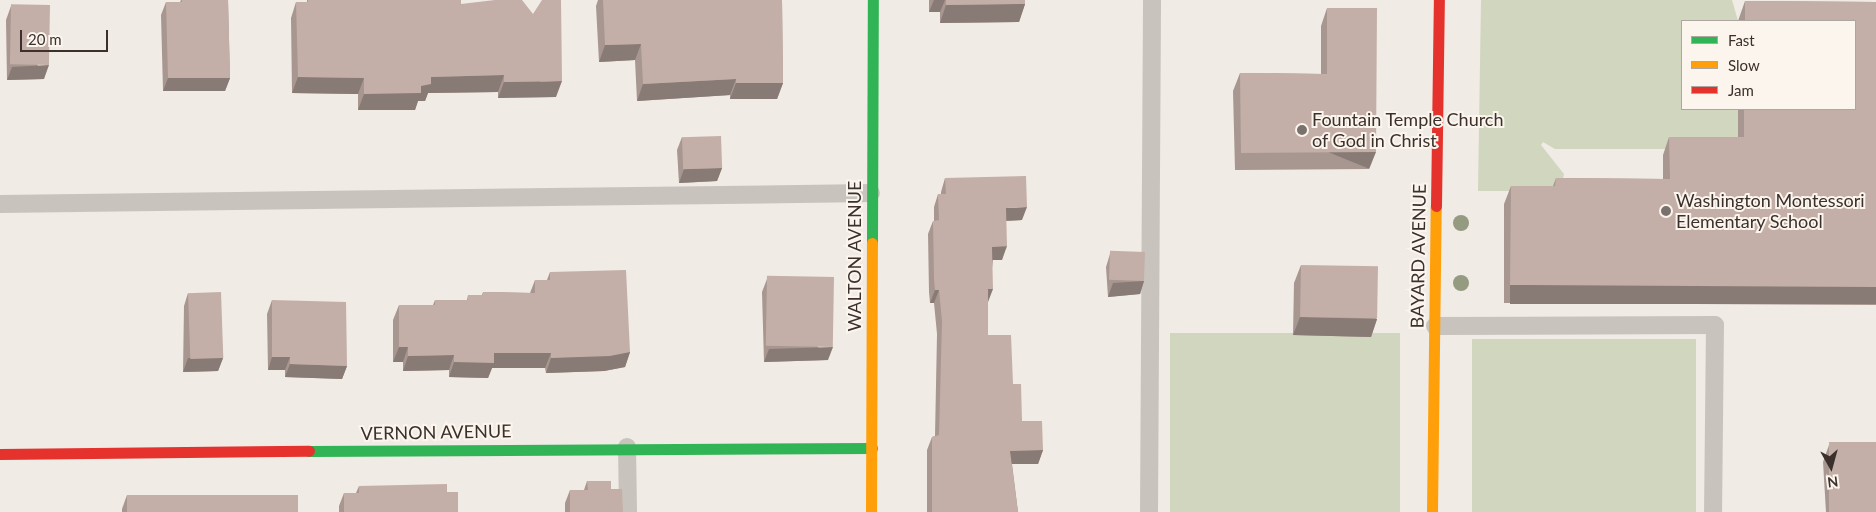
<!DOCTYPE html>
<style>
body{margin:0}
#map{position:relative;width:1876px;height:512px;overflow:hidden;background:#f0ebe5;font-family:Lato,sans-serif}
div>[style]{position:absolute}
[style*='--x']{left:calc(var(--x)*1px);top:calc(var(--y)*1px);width:calc(var(--w)*1px);rotate:calc(var(--a)*1deg)}
.green>*{inset:0;background:#d1d6bf;transform-origin:0 0}
.lane>*{height:18px;margin:-9px;padding:0 9px;transform-origin:9px;border-radius:9px;background:#c9c3be}
.fast>*{height:11px;margin:-5.5px;padding:0 5.5px;transform-origin:5.5px;border-radius:5.5px;background:#30b455}
.slow>*{height:11px;margin:-5.5px;padding:0 5.5px;transform-origin:5.5px;border-radius:5.5px;background:#ff9f0a}
.jam>*{height:11px;margin:-5.5px;padding:0 5.5px;transform-origin:5.5px;border-radius:5.5px;background:#e5322d}
.trees>*{width:16px;height:16px;margin:-8px;border-radius:50%;background:#959b80}
.wall>*{inset:0;background:#a89690}
.shaded-wall>*{inset:0;background:#887a75;transform-origin:0 0}
.building>*{inset:0;background:#c3afa7;transform-origin:0 0}
.dots>*{width:14px;height:14px;translate:-50% -50%;box-sizing:border-box;border:2px solid #fbf5ee;border-radius:50%}
span{translate:-50% -50%;white-space:nowrap;text-align:center;line-height:1.15;-webkit-text-stroke:4px #fbf5ee;paint-order:stroke}
.poi-label{font-size:18px;color:#3b302b}
.left{translate:0 -50%;text-align:left}
.street-label{font-size:18px;color:#3b302b}
.legend{position:absolute;left:1681px;top:20px;width:175px;height:90px;box-sizing:border-box;background:#fbf5ee;border:1px solid #aea6a0;margin:0;padding:6px 9px;list-style:none;font-size:15px;color:#3b302b}
.legend li{display:flex;align-items:center;gap:10px;height:25px}
.legend b{width:25px;border:1px solid #aea6a0}
.north{position:absolute;left:1806px;top:442px;width:50px;height:50px;-webkit-text-stroke:4px #fbf5ee;paint-order:stroke;rotate:173deg;font-size:14px;font-weight:700;line-height:20px;text-align:center;color:#3b302b}
.north::after{content:'';display:block;margin:auto;width:18px;height:22px;background:#3b302b;clip-path:polygon(50% 0,100% 100%,50% 72%,0 100%)}
.scale{position:absolute;left:20px;top:30px;width:88px;height:22px;box-sizing:border-box;border:2px solid #3b302b;border-top:0;padding-left:6px;font-size:15px;line-height:18px;white-space:nowrap;color:#3b302b;-webkit-text-stroke:4px #fbf5ee;paint-order:stroke}
</style>
<div id="map">
<div class="green">
<i style="clip-path:polygon(1481px 0,1732px 0,1738px 21px,1682px 21px,1682px 109px,1738px 109px,1738px 149px,1555px 149px,1543px 142px,1541px 145px,1564px 174px,1561px 187px,1537px 191px,1478px 191px)"></i>
<i style="left:1170px;top:333px;width:230px;height:179px"></i>
<i style="left:1696px;top:339px;width:173px;height:224px;rotate:90deg"></i>
</div>
<div class="lane">
<i style="--x:0;--y:204;--w:871;--a:-0.72"></i>
<i style="--x:1435;--y:326;--w:280;--a:-0.2"></i>
<i style="--x:1715;--y:325;--w:187;--a:90.6"></i>
<i style="--x:627;--y:447;--w:65;--a:89.1"></i>
<i style="--x:1149;--y:512;--w:512;--a:-89.66"></i>
</div>
<div class="fast">
<i style="--x:872;--y:243;--w:243;--a:-89.8"></i>
<i style="--x:309;--y:451;--w:563;--a:-0.31"></i>
</div>
<div class="slow">
<i style="--x:871;--y:512;--w:269;--a:-89.8"></i>
<i style="--x:1432;--y:512;--w:306;--a:-89.3"></i>
</div>
<div class="jam">
<i style="--x:1436;--y:206;--w:206;--a:-89.2"></i>
<i style="--x:0;--y:454;--w:309;--a:-0.6"></i>
</div>
<div class="trees">
<i style="left:1461px;top:223px"></i>
<i style="left:1461px;top:283px"></i>
</div>
<div class="wall">
<i style="clip-path:polygon(181px 0,228px 0,230px 78px,225px 91px,163px 91px,161px 15px,166px 2px,180px 2px)"></i>
<i style="clip-path:polygon(307px 0,461px 0,461px 4px,556px 97px,498px 98px,498px 92px,428px 93px,425px 101px,418px 101px,415px 110px,358px 110px,358px 94px,292px 93px,291px 18px,296px 2px,307px 2px)"></i>
<i style="clip-path:polygon(598px 0,782px 0,783px 83px,777px 99px,730px 99px,730px 95px,637px 101px,635px 60px,599px 62px,596px 6px)"></i>
<i style="clip-path:polygon(929px 0,1025px 0,1025px 4px,1019px 22px,940px 23px,940px 12px,929px 12px)"></i>
<i style="clip-path:polygon(1745px 1px,1876px 2px,1876px 305px,1504px 303px,1504px 204px,1511px 186px,1553px 186px,1556px 178px,1663px 179px,1663px 155px,1669px 137px,1738px 137px,1738px 109px,1855px 109px,1855px 21px,1738px 21px)"></i>
<i style="clip-path:polygon(11px 6px,44px 79px,7px 80px,6px 20px)"></i>
<i style="clip-path:polygon(1327px 8px,1369px 169px,1235px 170px,1233px 91px,1240px 73px,1321px 74px,1321px 26px)"></i>
<i style="clip-path:polygon(682px 137px,722px 168px,717px 181px,679px 183px,677px 150px)"></i>
<i style="clip-path:polygon(945px 178px,1022px 220px,1006px 221px,1002px 260px,993px 260px,988px 302px,988px 335px,1013px 384px,1022px 421px,1043px 450px,1038px 464px,1012px 464px,1018px 512px,927px 512px,927px 450px,932px 437px,935px 436px,937px 334px,934px 303px,930px 303px,929px 292px,928px 234px,933px 221px,934px 221px,934px 207px,938px 194px,941px 194px,941px 192px)"></i>
<i style="clip-path:polygon(1110px 254px,1144px 281px,1140px 294px,1108px 297px,1106px 267px)"></i>
<i style="clip-path:polygon(1301px 265px,1377px 319px,1371px 337px,1293px 335px,1294px 283px)"></i>
<i style="clip-path:polygon(550px 272px,630px 352px,625px 367px,604px 371px,546px 373px,545px 368px,492px 368px,488px 378px,449px 377px,449px 370px,403px 371px,403px 362px,393px 362px,393px 320px,399px 305px,433px 305px,435px 300px,467px 300px,468px 295px,482px 295px,483px 292px,530px 293px,535px 280px,547px 280px)"></i>
<i style="clip-path:polygon(767px 279px,828px 360px,764px 362px,762px 292px)"></i>
<i style="clip-path:polygon(188px 293px,223px 358px,218px 371px,183px 372px,184px 306px)"></i>
<i style="clip-path:polygon(272px 300px,347px 366px,342px 379px,285px 377px,285px 370px,268px 370px,267px 314px)"></i>
<i style="clip-path:polygon(1829px 445px,1876px 512px,1826px 512px,1823px 462px)"></i>
<i style="clip-path:polygon(587px 481px,611px 489px,623px 512px,565px 512px,565px 503px,570px 490px,584px 490px)"></i>
<i style="clip-path:polygon(359px 486px,447px 492px,458px 512px,339px 512px,339px 506px,344px 493px,356px 493px)"></i>
<i style="clip-path:polygon(127px 495px,299px 512px,122px 512px,122px 509px)"></i>
</div>
<div class="shaded-wall">
<i style="clip-path:polygon(934px 0,945px 0,940px 12px,929px 12px)"></i>
<i style="clip-path:polygon(1025px 4px,1019px 22px,940px 23px,946px 5px)"></i>
<i style="clip-path:polygon(641px 44px,635px 60px,599px 62px,605px 45px)"></i>
<i style="clip-path:polygon(49px 65px,44px 79px,7px 80px,12px 67px)"></i>
<i style="clip-path:polygon(504px 75px,498px 92px,428px 93px,425px 101px,418px 101px,415px 110px,358px 110px,364px 94px,421px 86px,431px 77px)"></i>
<i style="clip-path:polygon(298px 77px,364px 78px,358px 94px,292px 93px)"></i>
<i style="clip-path:polygon(168px 78px,230px 78px,225px 91px,163px 91px)"></i>
<i style="clip-path:polygon(736px 79px,730px 95px,637px 101px,643px 84px)"></i>
<i style="clip-path:polygon(562px 81px,556px 97px,498px 98px,504px 82px)"></i>
<i style="clip-path:polygon(736px 83px,783px 83px,777px 99px,730px 99px)"></i>
<i style="left:1376px;top:152px;width:18px;height:135px;rotate:112deg"></i>
<i style="clip-path:polygon(722px 168px,717px 181px,679px 183px,684px 169px)"></i>
<i style="clip-path:polygon(1027px 207px,1022px 220px,1001px 221px,1006px 208px)"></i>
<i style="clip-path:polygon(1007px 246px,1002px 260px,988px 260px,992px 247px)"></i>
<i style="clip-path:polygon(1144px 281px,1140px 294px,1108px 297px,1113px 283px)"></i>
<i style="left:1510px;top:285px;width:366px;height:19px"></i>
<i style="clip-path:polygon(988px 289px,993px 289px,988px 302px)"></i>
<i style="clip-path:polygon(935px 290px,939px 290px,934px 303px,930px 303px)"></i>
<i style="clip-path:polygon(1300px 317px,1377px 319px,1371px 337px,1293px 335px)"></i>
<i style="clip-path:polygon(399px 347px,408px 347px,403px 362px,393px 362px)"></i>
<i style="clip-path:polygon(833px 347px,828px 360px,764px 362px,769px 349px)"></i>
<i style="clip-path:polygon(630px 352px,625px 367px,604px 371px,546px 373px,551px 358px)"></i>
<i style="clip-path:polygon(494px 353px,551px 353px,545px 368px,492px 368px,488px 378px,449px 377px,454px 362px)"></i>
<i style="clip-path:polygon(454px 355px,449px 370px,403px 371px,408px 356px)"></i>
<i style="clip-path:polygon(272px 357px,290px 357px,285px 370px,268px 370px)"></i>
<i style="clip-path:polygon(188px 358px,223px 358px,218px 371px,183px 372px)"></i>
<i style="clip-path:polygon(290px 364px,347px 366px,342px 379px,285px 377px)"></i>
<i style="clip-path:polygon(1043px 450px,1038px 464px,1006px 464px,1010px 451px)"></i>
</div>
<div class="building">
<i style="clip-path:polygon(182px 0,228px 0,230px 78px,168px 78px,166px 2px,182px 2px)"></i>
<i style="clip-path:polygon(308px 0,461px 0,461px 4px,495px 0,522px 0,533px 14px,542px 0,561px 0,562px 81px,504px 82px,504px 75px,431px 77px,431px 84px,421px 86px,421px 93px,364px 94px,364px 78px,298px 77px,296px 2px,308px 2px)"></i>
<i style="clip-path:polygon(603px 0,782px 0,783px 83px,736px 83px,736px 79px,643px 84px,641px 44px,605px 45px)"></i>
<i style="clip-path:polygon(946px 0,1025px 0,1025px 4px,946px 5px)"></i>
<i style="clip-path:polygon(1745px 1px,1876px 2px,1876px 287px,1510px 285px,1511px 186px,1555px 186px,1556px 178px,1670px 179px,1669px 137px,1744px 137px,1744px 109px,1855px 109px,1855px 21px,1745px 21px)"></i>
<i style="left:50px;top:5px;width:60px;height:39px;rotate:91deg"></i>
<i style="clip-path:polygon(1327px 8px,1377px 8px,1376px 152px,1241px 153px,1240px 73px,1327px 74px)"></i>
<i style="left:721px;top:136px;width:32px;height:39px;rotate:88deg"></i>
<i style="clip-path:polygon(1026px 176px,1027px 207px,1006px 208px,1007px 246px,992px 247px,993px 289px,988px 289px,988px 335px,1011px 335px,1013px 384px,1021px 384px,1022px 421px,1042px 421px,1043px 450px,1010px 451px,1018px 512px,932px 512px,932px 437px,939px 435px,942px 321px,939px 290px,935px 290px,934px 279px,933px 221px,939px 220px,938px 194px,946px 194px,945px 178px)"></i>
<i style="left:1145px;top:252px;width:29px;height:35px;rotate:92deg"></i>
<i style="left:1301px;top:265px;width:77px;height:52px;rotate:1deg"></i>
<i style="clip-path:polygon(626px 270px,630px 352px,610px 356px,551px 358px,551px 353px,494px 353px,494px 363px,454px 362px,454px 355px,408px 356px,408px 347px,399px 347px,399px 305px,435px 305px,435px 300px,468px 300px,468px 295px,483px 295px,483px 292px,535px 293px,535px 280px,550px 280px,550px 272px)"></i>
<i style="left:834px;top:277px;width:70px;height:67px;rotate:91deg"></i>
<i style="left:221px;top:292px;width:66px;height:33px;rotate:88deg"></i>
<i style="clip-path:polygon(272px 300px,346px 302px,347px 366px,290px 364px,290px 357px,272px 357px)"></i>
<i style="left:1876px;top:442px;width:70px;height:47px;rotate:90deg"></i>
<i style="clip-path:polygon(587px 481px,611px 481px,611px 489px,622px 489px,623px 512px,570px 512px,570px 490px,588px 490px)"></i>
<i style="clip-path:polygon(447px 484px,447px 492px,458px 492px,458px 512px,344px 512px,344px 493px,359px 493px,359px 486px)"></i>
<i style="left:127px;top:495px;width:171px;height:17px"></i>
</div>
<div class="dots">
<i style="left:1302px;top:130px;background:#7a716c"></i>
<i style="left:1666px;top:211px;background:#7a716c"></i>
</div>
<div class="poi-label">
<span class="left" style="left:1312px;top:130px">Fountain Temple Church<br>of God in Christ</span>
<span class="left" style="left:1676px;top:211px">Washington Montessori<br>Elementary School</span>
</div>
<div class="street-label">
<span style="left:854px;top:256px;rotate:-90deg">WALTON AVENUE</span>
<span style="left:1418px;top:256px;rotate:-89deg">BAYARD AVENUE</span>
<span style="left:436px;top:432px;rotate:-1deg">VERNON AVENUE</span>
</div>
<ul class="legend">
<li><b style="height:6px;background:#30b455"></b>Fast</li>
<li><b style="height:6px;background:#ff9f0a"></b>Slow</li>
<li><b style="height:6px;background:#e5322d"></b>Jam</li>
</ul>
<div class="north">N</div>
<div class="scale">20 m</div>
</div>
